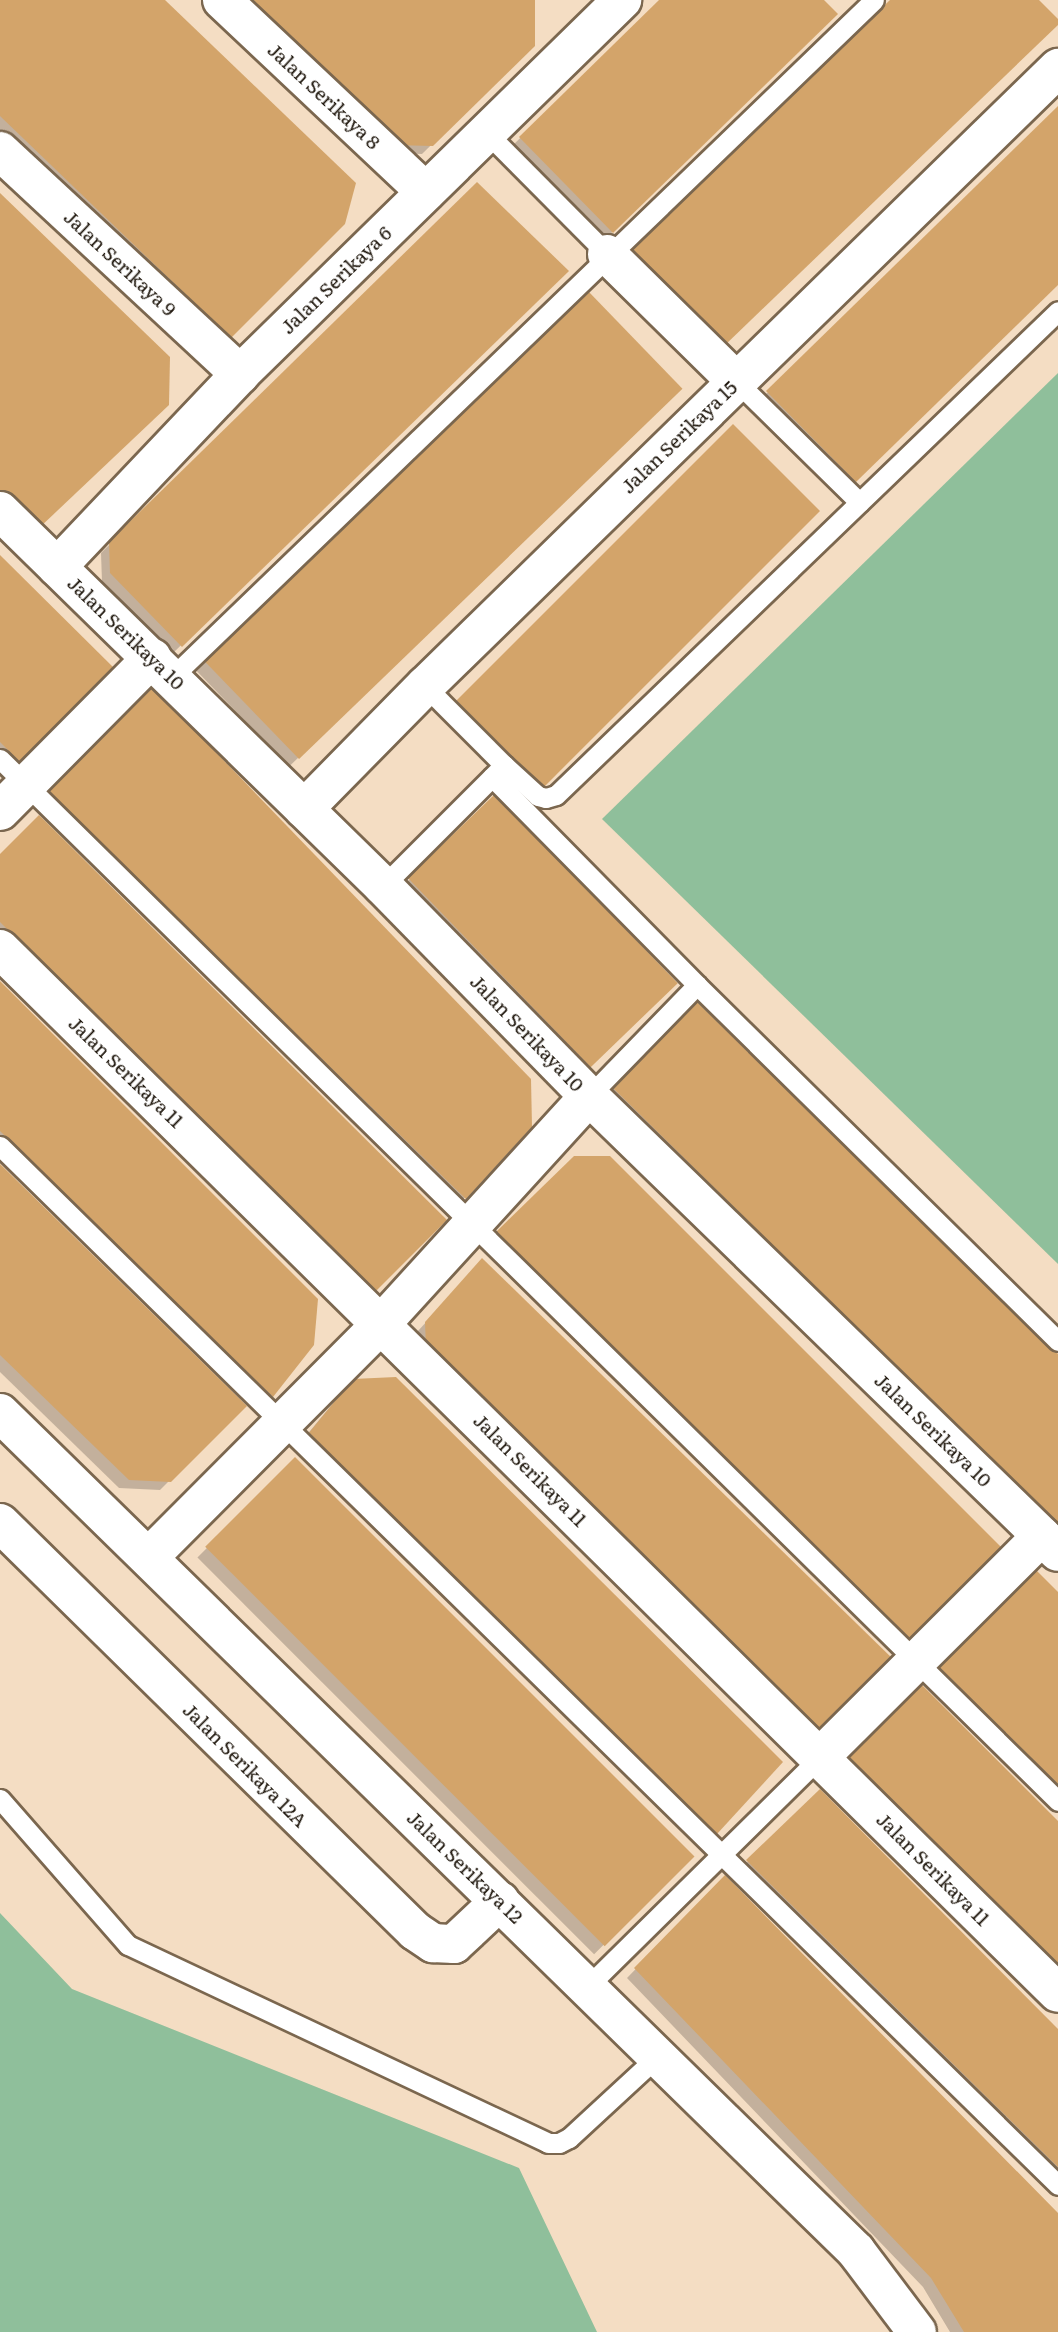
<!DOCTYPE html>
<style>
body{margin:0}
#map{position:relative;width:1058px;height:2332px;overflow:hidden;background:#f4ddc3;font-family:Literata,serif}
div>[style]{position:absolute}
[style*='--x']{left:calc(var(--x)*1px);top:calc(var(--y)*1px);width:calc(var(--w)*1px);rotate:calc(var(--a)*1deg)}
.green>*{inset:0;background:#8fbf9b}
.shadow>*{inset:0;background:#0003;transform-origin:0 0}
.building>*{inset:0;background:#d3a46a;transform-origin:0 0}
.roads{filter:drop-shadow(2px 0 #7b674f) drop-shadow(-2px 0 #7b674f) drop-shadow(0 2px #7b674f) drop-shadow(0 -2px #7b674f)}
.lane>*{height:19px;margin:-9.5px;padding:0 9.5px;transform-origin:9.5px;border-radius:9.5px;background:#fff}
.street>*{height:38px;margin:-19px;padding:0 19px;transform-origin:19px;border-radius:19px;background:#fff}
span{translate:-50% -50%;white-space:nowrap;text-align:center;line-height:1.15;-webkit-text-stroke:5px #fff;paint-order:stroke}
.street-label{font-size:19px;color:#1d150b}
</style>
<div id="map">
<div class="green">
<i style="clip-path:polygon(1058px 373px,1058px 1264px,602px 819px)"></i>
<i style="clip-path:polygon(0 1913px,72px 1989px,519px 2168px,597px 2332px,0 2332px)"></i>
</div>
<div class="shadow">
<i style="clip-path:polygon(0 0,163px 0,343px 223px,221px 345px,0 133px)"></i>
<i style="clip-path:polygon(534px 0,533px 45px,422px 154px,383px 153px)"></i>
<i style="clip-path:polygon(662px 0,822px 0,836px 14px,603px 241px,511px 147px)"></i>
<i style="clip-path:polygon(1058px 109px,1058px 282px,846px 490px,759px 401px)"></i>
<i style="clip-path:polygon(477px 184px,566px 271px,172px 654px,102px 582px,101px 553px)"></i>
<i style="left:588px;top:293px;width:133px;height:544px;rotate:46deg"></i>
<i style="left:733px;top:426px;width:120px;height:402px;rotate:45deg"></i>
<i style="clip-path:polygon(0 557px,113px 670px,14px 773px,0 759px)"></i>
<i style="clip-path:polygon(152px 689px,530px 1127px,456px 1207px,38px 800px)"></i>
<i style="left:495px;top:797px;width:260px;height:131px;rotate:46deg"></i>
<i style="clip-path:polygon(0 856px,444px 1220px,0 939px)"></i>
<i style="clip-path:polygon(0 983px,313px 1344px,263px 1405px,0 1148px)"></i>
<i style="clip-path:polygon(697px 1004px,1058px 1357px,1058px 1543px,604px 1095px)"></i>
<i style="clip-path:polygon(575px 1157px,1004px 1552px,904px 1649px,488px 1241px)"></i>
<i style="clip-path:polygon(0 1167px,244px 1406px,160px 1490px,119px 1488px,0 1372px)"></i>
<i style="clip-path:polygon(474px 1270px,418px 1357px,417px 1332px)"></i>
<i style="clip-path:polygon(344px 1390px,781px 1762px,707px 1842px,300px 1443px)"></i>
<i style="left:295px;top:1460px;width:561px;height:138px;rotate:45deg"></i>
<i style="clip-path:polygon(1034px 1570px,1058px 1594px,1058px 1801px,928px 1674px)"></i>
<i style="clip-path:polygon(820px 1792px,1058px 2031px,1058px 2184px,739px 1870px)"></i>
<i style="clip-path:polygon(725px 1877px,1058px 2216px,1058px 2332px,950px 2332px,923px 2287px,627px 1978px)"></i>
</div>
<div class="building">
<i style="clip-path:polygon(0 0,165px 0,356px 183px,345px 224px,231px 338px,0 116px)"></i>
<i style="clip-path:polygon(246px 0,535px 0,535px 46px,433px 146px,393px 145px)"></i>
<i style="clip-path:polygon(659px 0,824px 0,838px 14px,613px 233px,519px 137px)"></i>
<i style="clip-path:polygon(890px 0,1039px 0,1058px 19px,1058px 25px,723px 347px,629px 250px)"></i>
<i style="clip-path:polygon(1058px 106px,1058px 285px,856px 482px,766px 391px)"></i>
<i style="clip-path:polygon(477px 182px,569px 271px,182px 647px,110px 573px,109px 542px)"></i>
<i style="clip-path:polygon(0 193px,170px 357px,169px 405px,38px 529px,0 492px)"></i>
<i style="left:588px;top:291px;width:136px;height:533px;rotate:46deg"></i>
<i style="left:733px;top:424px;width:123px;height:391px;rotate:45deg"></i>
<i style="clip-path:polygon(0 555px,116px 670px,23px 765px,0 742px)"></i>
<i style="clip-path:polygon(152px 686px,531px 1079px,532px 1127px,466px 1199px,45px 790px)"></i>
<i style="left:495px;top:794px;width:263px;height:121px;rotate:46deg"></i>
<i style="clip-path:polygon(39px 815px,447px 1220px,374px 1293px,0 922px,0 854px)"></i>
<i style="clip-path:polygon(0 981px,318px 1299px,314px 1345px,273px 1397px,0 1131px)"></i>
<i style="clip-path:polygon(697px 1002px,1058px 1354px,1058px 1526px,611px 1086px)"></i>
<i style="clip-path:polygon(574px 1156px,610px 1156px,1006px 1552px,913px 1642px,496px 1232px)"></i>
<i style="clip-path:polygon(0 1164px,247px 1406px,171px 1482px,129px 1480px,0 1355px)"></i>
<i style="clip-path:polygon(482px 1258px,896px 1662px,822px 1737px,426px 1347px,425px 1322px)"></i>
<i style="clip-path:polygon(396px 1377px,783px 1762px,717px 1834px,308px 1434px,353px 1379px)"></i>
<i style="left:295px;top:1457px;width:565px;height:127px;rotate:45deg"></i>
<i style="clip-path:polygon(1034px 1568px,1058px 1592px,1058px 1784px,935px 1664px)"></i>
<i style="clip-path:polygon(918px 1681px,1058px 1821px,1058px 1971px,842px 1757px)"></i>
<i style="clip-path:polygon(820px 1789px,1058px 2029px,1058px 2167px,746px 1860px)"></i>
<i style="clip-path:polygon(725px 1875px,1058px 2213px,1058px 2332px,964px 2332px,931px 2278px,634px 1968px)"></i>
</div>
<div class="roads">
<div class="lane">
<i style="--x:485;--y:131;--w:173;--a:45.2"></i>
<i style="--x:736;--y:381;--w:173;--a:44.5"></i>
<i style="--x:172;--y:677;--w:975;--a:-43.96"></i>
<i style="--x:425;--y:686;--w:112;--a:45"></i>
<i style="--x:0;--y:759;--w:1485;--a:44.56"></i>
<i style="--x:492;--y:777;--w:292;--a:45.4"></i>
<i style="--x:697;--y:985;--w:507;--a:44.6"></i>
<i style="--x:383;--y:886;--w:171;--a:-45"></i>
<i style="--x:504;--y:765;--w:46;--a:42.4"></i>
<i style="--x:538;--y:796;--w:8;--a:14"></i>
<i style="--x:546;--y:798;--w:10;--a:-17"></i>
<i style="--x:556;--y:795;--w:697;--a:-43.95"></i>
<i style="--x:589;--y:1096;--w:155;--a:-45.8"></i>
<i style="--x:0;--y:1146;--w:1483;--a:44.48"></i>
<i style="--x:0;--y:1799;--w:194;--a:48.8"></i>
<i style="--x:128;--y:1945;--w:464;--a:25.2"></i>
<i style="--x:548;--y:2143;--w:11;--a:0"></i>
<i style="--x:559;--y:2143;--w:11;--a:-27"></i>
<i style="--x:569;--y:2138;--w:122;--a:-42.7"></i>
<i style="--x:588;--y:1986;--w:326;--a:-44.6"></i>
</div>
<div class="street">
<i style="--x:222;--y:0;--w:280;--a:43.3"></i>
<i style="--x:0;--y:151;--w:328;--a:42.9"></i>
<i style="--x:607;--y:254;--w:181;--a:44.6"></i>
<i style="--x:0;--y:511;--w:536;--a:44.4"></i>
<i style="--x:383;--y:886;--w:294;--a:45.6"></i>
<i style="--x:589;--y:1096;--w:654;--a:44.19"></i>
<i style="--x:57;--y:567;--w:266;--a:-46.5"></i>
<i style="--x:240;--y:374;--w:535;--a:-44.39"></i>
<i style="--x:304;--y:809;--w:173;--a:-45.5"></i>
<i style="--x:425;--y:686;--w:885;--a:-44.31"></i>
<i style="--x:0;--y:811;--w:216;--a:-45.2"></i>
<i style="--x:0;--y:949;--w:1486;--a:44.62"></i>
<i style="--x:0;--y:1413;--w:1198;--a:44.39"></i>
<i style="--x:856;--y:2251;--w:101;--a:53"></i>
<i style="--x:0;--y:1523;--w:582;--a:44.51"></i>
<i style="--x:415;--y:1931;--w:22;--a:34"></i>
<i style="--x:433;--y:1943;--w:21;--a:3"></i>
<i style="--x:454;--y:1944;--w:63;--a:-43.1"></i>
<i style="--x:149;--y:1557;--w:330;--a:-45.1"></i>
<i style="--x:382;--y:1323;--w:307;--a:-47.6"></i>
<i style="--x:820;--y:1757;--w:313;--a:-44.9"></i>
</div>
</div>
<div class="street-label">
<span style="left:324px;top:96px;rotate:43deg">Jalan Serikaya 8</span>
<span style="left:120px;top:263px;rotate:43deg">Jalan Serikaya 9</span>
<span style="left:336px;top:280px;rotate:-44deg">Jalan Serikaya 6</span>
<span style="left:679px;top:437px;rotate:-44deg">Jalan Serikaya 15</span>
<span style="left:126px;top:633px;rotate:44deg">Jalan Serikaya 10</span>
<span style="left:527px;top:1033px;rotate:46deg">Jalan Serikaya 10</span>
<span style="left:126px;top:1072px;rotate:44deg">Jalan Serikaya 11</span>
<span style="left:933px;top:1430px;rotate:44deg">Jalan Serikaya 10</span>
<span style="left:530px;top:1470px;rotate:45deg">Jalan Serikaya 11</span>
<span style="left:245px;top:1765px;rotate:45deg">Jalan Serikaya 12A</span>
<span style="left:465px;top:1867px;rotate:44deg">Jalan Serikaya 12</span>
<span style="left:933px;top:1869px;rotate:45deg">Jalan Serikaya 11</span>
</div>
</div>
